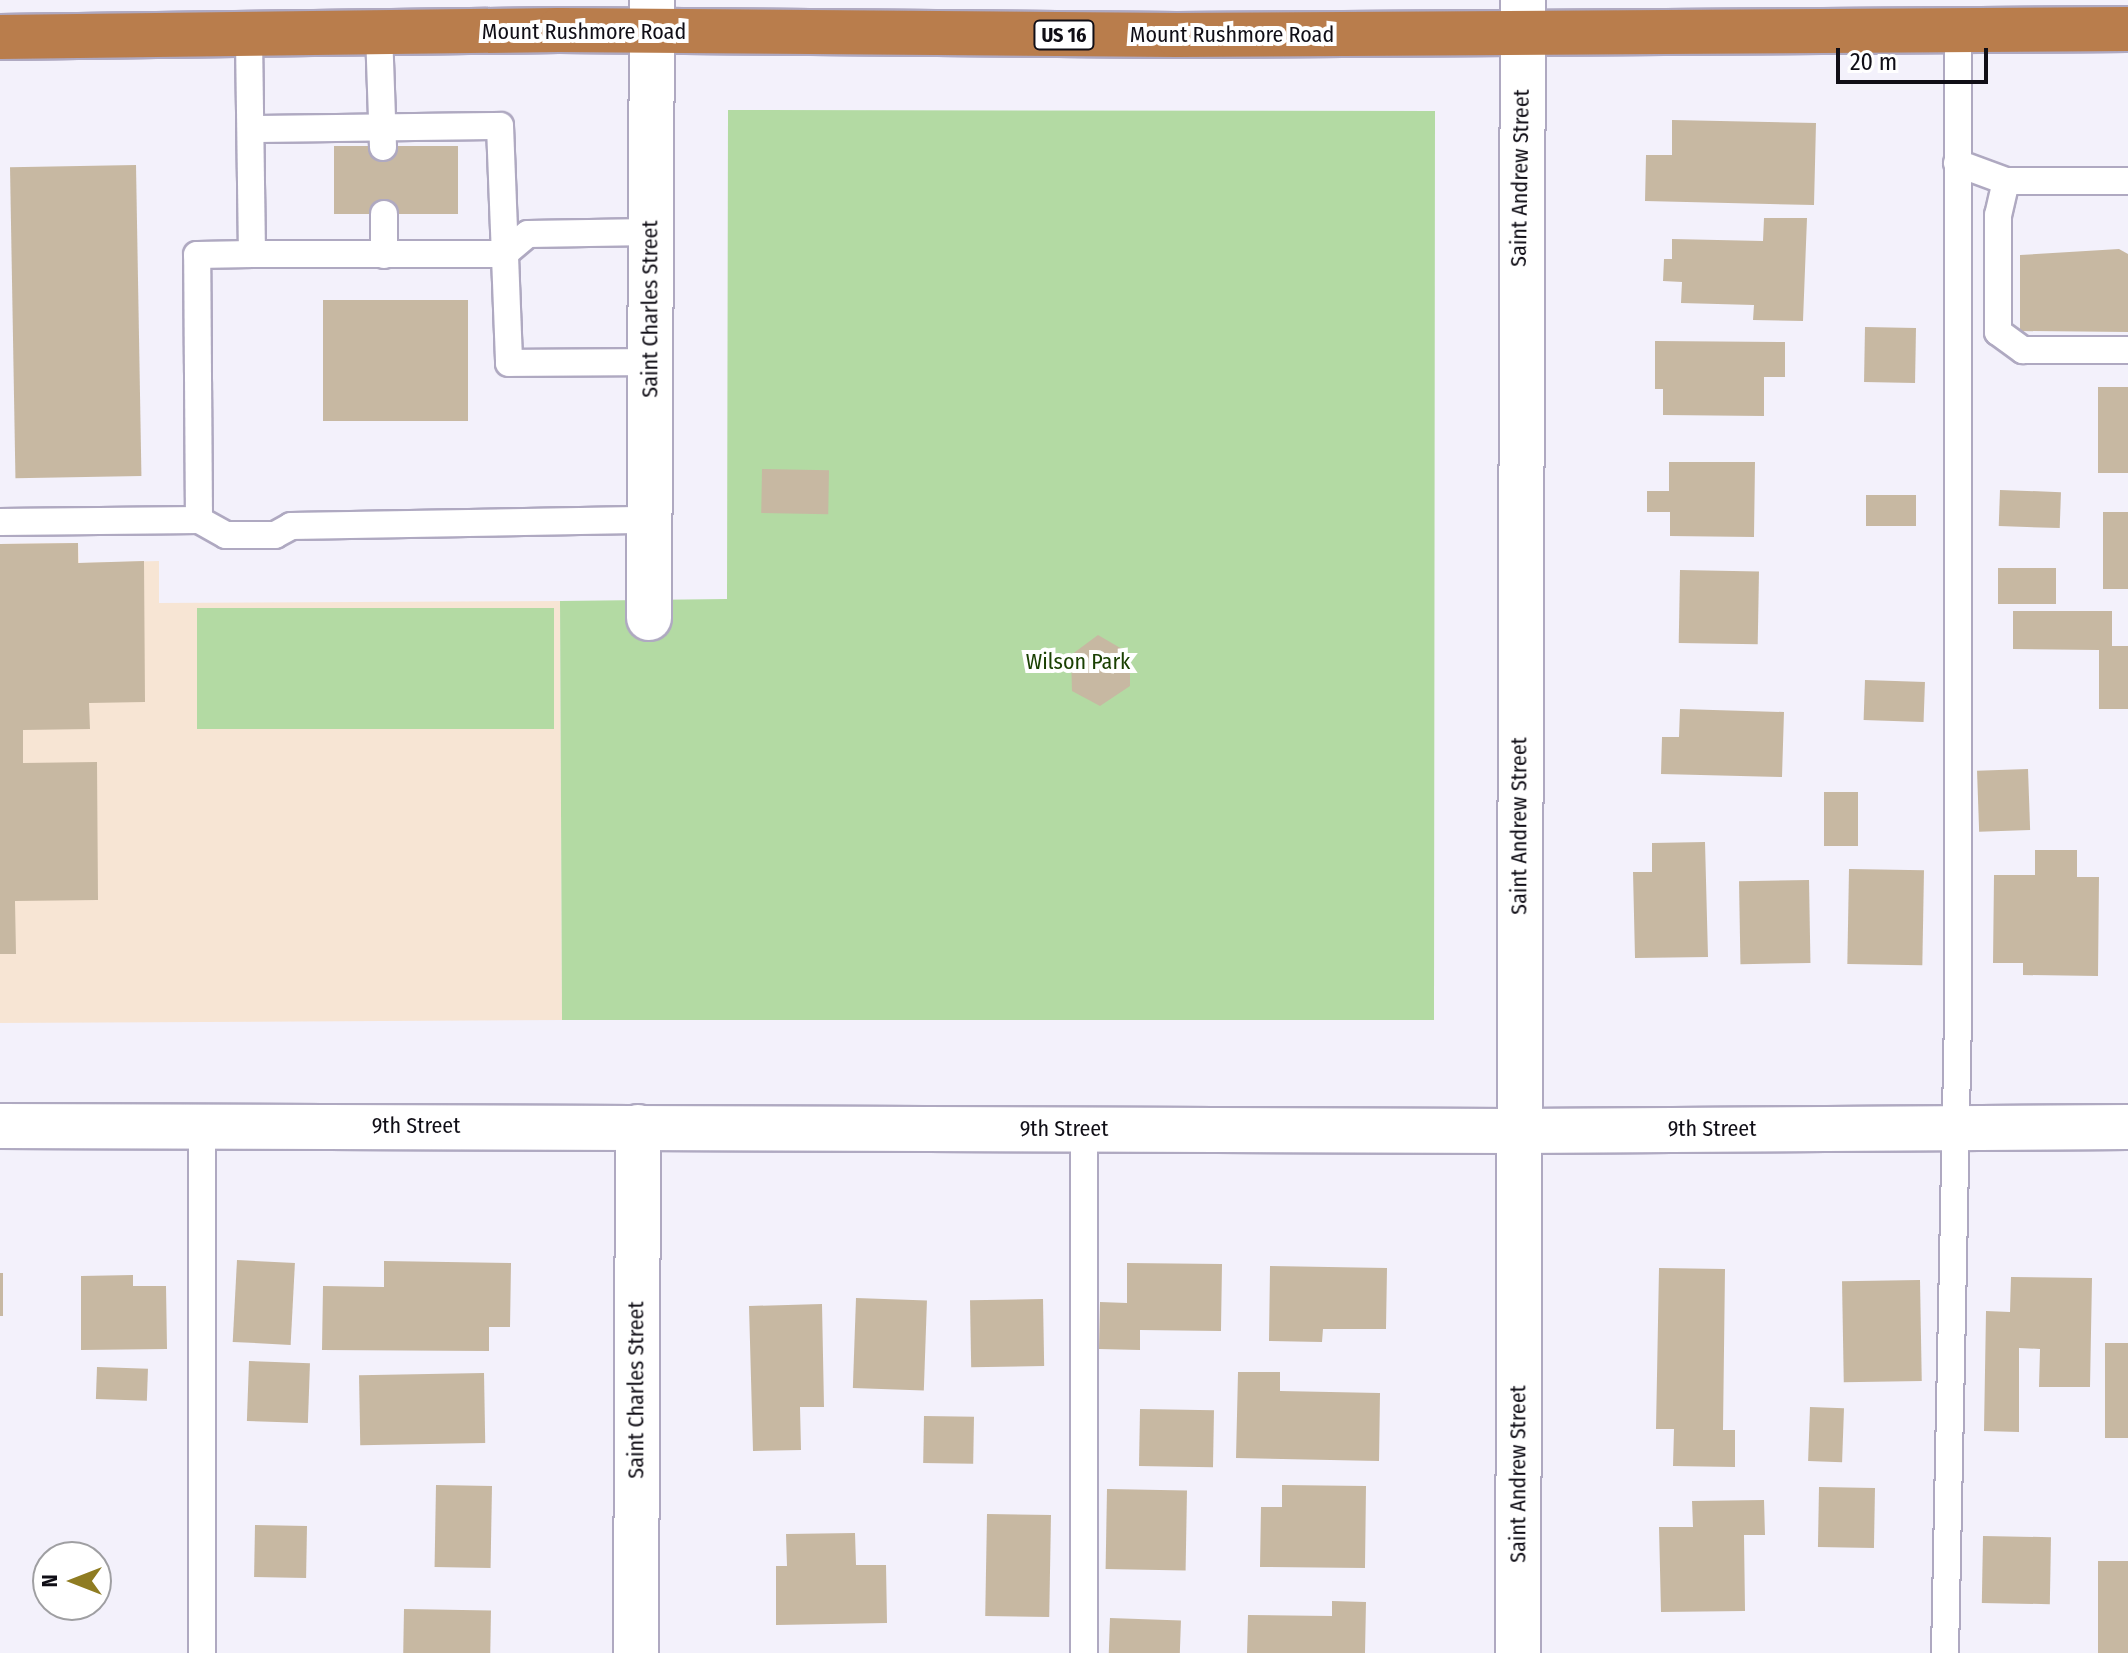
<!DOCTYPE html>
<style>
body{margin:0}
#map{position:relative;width:2128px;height:1653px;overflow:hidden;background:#f3f1fb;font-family:"Fira Sans Condensed",sans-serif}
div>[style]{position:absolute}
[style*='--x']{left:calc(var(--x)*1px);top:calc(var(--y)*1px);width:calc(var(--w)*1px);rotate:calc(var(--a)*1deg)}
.education>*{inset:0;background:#f7e5d4}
.green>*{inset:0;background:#b3daa3;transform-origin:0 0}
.building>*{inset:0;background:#c7b8a2;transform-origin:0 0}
.roads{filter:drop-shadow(2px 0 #afa9c1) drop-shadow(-2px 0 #afa9c1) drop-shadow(0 2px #afa9c1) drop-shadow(0 -2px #afa9c1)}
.lane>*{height:26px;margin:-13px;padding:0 13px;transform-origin:13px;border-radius:13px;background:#fff}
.street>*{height:44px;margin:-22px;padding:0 22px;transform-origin:22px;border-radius:22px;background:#fff}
.highway>*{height:44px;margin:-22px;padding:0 22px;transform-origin:22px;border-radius:22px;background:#b97d4c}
span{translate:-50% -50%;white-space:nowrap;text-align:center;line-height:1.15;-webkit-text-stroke:8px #fff;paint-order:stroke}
.shield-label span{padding:2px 6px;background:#fff;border:2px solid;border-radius:6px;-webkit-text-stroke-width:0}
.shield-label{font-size:20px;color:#100e16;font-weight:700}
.street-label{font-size:22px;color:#100e16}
.park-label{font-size:22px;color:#1a4002}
.north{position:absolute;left:32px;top:1541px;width:80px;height:80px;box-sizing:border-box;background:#fff;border:2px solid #9f9fa2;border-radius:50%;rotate:270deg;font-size:22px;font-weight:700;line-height:32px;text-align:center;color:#100e16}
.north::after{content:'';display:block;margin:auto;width:28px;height:36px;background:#8f7c22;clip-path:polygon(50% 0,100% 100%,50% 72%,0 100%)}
.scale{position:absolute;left:1836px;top:48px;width:152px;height:36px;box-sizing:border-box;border:4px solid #100e16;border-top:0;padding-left:10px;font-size:24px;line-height:28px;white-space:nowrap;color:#100e16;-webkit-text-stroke:6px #fff;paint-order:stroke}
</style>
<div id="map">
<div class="education">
<i style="clip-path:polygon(78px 543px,79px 563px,159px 561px,159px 603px,560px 601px,562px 1020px,0 1023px,0 544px)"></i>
</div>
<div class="green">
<i style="clip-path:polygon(728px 110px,1435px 111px,1434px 1020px,562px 1020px,560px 601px,727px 599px)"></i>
<i style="left:197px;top:608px;width:357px;height:121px"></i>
</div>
<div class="building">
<i style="clip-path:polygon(1672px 120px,1816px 123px,1814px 205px,1645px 201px,1646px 155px,1672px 155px)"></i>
<i style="left:334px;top:146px;width:124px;height:68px"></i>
<i style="left:136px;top:165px;width:311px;height:126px;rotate:89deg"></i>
<i style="clip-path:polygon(1764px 218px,1807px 218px,1803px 321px,1753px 320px,1754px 305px,1681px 303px,1682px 282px,1663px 281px,1664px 259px,1672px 259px,1672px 239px,1763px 241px)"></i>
<i style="clip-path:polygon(2119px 249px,2128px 254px,2128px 332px,2020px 331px,2020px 255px)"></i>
<i style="left:323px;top:300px;width:145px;height:121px"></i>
<i style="left:1865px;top:327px;width:51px;height:55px;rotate:1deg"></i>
<i style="clip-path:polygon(1655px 341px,1785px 342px,1785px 377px,1764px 377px,1764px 416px,1663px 415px,1663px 389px,1655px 389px)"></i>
<i style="left:2128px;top:387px;width:86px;height:30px;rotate:90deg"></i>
<i style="clip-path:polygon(1669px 462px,1755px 462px,1754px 537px,1670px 536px,1670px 512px,1647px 512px,1647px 491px,1669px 491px)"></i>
<i style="left:762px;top:469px;width:67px;height:44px;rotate:1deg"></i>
<i style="left:2000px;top:490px;width:61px;height:36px;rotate:2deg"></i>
<i style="left:1866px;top:495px;width:50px;height:31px"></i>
<i style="left:2103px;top:512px;width:25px;height:77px"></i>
<i style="clip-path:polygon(78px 543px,78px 563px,144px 561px,145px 702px,89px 703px,90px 729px,23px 730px,23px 763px,97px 762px,98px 900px,15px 901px,16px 954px,0 954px,0 544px)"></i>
<i style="left:2056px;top:568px;width:36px;height:58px;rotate:90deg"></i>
<i style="left:1680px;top:570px;width:79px;height:73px;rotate:1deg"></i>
<i style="clip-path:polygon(2013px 611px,2112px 611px,2112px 646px,2128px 646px,2128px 709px,2099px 709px,2099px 650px,2013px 649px)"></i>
<i style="clip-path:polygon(1098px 635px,1129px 653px,1130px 675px,1130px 686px,1100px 706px,1072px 691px,1071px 655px)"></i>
<i style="left:1865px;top:680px;width:60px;height:40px;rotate:2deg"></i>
<i style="clip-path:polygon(1680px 709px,1784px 712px,1782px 777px,1661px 774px,1662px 737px,1679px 737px)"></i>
<i style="left:2028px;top:769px;width:61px;height:51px;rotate:88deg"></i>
<i style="left:1824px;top:792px;width:34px;height:54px"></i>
<i style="clip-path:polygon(1705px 842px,1708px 957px,1635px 958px,1633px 872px,1652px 872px,1652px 843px)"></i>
<i style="clip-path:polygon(2035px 850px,2077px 850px,2077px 877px,2099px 877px,2098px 976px,2023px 975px,2023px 963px,1993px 963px,1994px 875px,2035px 875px)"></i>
<i style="left:1849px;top:869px;width:75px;height:95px;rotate:1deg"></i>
<i style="left:1809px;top:880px;width:83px;height:70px;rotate:89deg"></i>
<i style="left:237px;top:1260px;width:58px;height:82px;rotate:3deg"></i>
<i style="clip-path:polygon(384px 1261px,511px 1263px,510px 1327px,489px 1327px,489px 1351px,322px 1350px,323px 1286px,384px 1287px)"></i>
<i style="clip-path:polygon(1127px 1263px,1222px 1264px,1221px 1331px,1140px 1330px,1140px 1350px,1099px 1349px,1100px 1302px,1127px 1303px)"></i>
<i style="clip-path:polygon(1270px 1266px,1387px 1268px,1386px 1329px,1323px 1329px,1322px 1342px,1269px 1341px)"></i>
<i style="clip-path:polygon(1659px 1268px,1725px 1269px,1723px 1430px,1735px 1430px,1735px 1467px,1673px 1466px,1674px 1429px,1656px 1429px)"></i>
<i style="left:0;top:1273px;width:3px;height:43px"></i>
<i style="clip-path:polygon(133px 1275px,133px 1286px,166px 1286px,167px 1349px,81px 1350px,81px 1276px)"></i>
<i style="clip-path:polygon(2011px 1277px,2092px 1278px,2090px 1387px,2039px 1387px,2040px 1349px,2019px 1348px,2019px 1432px,1984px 1431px,1986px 1311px,2010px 1312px)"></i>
<i style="left:1920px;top:1280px;width:101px;height:78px;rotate:89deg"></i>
<i style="left:856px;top:1298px;width:71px;height:90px;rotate:2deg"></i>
<i style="left:1043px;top:1299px;width:67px;height:73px;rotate:89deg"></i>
<i style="clip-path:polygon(822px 1304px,824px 1407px,800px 1407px,801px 1450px,753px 1451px,749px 1306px)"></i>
<i style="left:2128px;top:1343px;width:95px;height:23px;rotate:90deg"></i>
<i style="left:249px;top:1361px;width:61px;height:60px;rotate:2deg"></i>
<i style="left:97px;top:1367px;width:51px;height:32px;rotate:2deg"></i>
<i style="clip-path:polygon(1238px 1372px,1280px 1372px,1280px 1391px,1380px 1393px,1379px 1461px,1236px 1458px)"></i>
<i style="left:484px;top:1373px;width:70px;height:125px;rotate:89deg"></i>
<i style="left:1810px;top:1407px;width:34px;height:54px;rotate:2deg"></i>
<i style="left:1140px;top:1409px;width:74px;height:57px;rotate:1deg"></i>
<i style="left:924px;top:1416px;width:50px;height:47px;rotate:1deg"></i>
<i style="left:436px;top:1485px;width:56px;height:82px;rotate:1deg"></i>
<i style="clip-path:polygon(1282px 1485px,1366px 1486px,1365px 1568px,1260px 1567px,1261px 1507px,1282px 1507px)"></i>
<i style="left:1819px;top:1487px;width:56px;height:60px;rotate:1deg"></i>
<i style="left:1107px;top:1489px;width:80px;height:80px;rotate:1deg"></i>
<i style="clip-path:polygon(1764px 1500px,1765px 1535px,1744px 1535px,1745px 1611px,1661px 1612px,1659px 1527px,1693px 1527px,1692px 1501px)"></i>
<i style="left:987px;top:1514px;width:64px;height:102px;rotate:1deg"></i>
<i style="left:255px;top:1525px;width:52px;height:52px;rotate:1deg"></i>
<i style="clip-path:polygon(855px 1533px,856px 1565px,886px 1565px,887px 1623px,776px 1625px,776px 1566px,787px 1566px,786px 1534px)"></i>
<i style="left:1983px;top:1536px;width:68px;height:67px;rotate:1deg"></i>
<i style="left:2098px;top:1561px;width:30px;height:92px"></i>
<i style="clip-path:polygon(1332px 1601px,1366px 1602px,1365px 1653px,1247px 1653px,1248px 1615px,1332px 1616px)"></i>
<i style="left:404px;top:1609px;width:87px;height:44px;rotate:1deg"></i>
<i style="left:1110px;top:1618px;width:71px;height:35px;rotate:2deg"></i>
</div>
<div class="roads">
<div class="lane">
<i style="--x:379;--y:32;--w:115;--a:88"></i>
<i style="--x:251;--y:129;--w:249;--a:-0.7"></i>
<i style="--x:500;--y:126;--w:237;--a:87.8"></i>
<i style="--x:509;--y:363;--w:141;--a:-0.4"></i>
<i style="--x:1957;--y:163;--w:52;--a:20.2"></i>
<i style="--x:2006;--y:181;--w:122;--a:0"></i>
<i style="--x:2006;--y:181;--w:35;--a:103"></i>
<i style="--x:1998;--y:215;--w:117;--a:90"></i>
<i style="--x:1998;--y:332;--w:31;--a:36"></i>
<i style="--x:2023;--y:350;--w:105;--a:0"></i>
<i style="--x:384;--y:214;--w:41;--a:90"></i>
<i style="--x:252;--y:254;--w:252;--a:0"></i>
<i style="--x:504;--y:254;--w:31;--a:-40"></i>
<i style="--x:528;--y:234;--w:122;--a:-0.9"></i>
<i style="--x:199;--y:520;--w:265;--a:-90.4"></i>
<i style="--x:197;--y:255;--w:55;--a:-1"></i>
<i style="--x:252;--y:254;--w:222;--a:-90.8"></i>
<i style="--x:0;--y:522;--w:199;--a:-0.6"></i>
<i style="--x:199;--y:520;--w:31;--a:29"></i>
<i style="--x:226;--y:535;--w:49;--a:0"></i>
<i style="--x:275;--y:535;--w:18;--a:-29"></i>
<i style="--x:291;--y:526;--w:359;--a:-1"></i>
<i style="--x:202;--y:1125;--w:528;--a:90"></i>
<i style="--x:1084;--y:1129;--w:524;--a:90"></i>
<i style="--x:1945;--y:1653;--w:635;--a:-88.83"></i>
<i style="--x:1958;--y:1018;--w:989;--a:-90"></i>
</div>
<div class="street">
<i style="--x:649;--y:618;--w:618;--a:-89.72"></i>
<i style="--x:0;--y:1126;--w:1518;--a:0.19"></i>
<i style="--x:1518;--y:1131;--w:610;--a:-0.38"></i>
<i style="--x:636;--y:1653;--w:526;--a:-89.78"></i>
<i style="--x:1518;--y:1653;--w:1653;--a:-89.83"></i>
</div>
<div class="highway">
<i style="--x:0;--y:37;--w:559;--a:-0.72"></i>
<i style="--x:559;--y:30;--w:618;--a:0.46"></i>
<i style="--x:1177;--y:35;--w:951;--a:-0.36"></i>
</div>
</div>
<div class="shield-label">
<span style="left:1064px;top:35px">US 16</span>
</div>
<div class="street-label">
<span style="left:584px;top:32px">Mount Rushmore Road</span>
<span style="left:1232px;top:35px">Mount Rushmore Road</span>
<span style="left:1520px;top:178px;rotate:-89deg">Saint Andrew Street</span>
<span style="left:650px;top:309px;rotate:-90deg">Saint Charles Street</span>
<span style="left:1519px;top:826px;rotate:-90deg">Saint Andrew Street</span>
<span style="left:416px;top:1126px">9th Street</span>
<span style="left:1064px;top:1129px">9th Street</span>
<span style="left:1712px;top:1129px">9th Street</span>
<span style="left:636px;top:1390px;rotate:-90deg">Saint Charles Street</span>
<span style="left:1518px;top:1474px;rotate:-90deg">Saint Andrew Street</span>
</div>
<div class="park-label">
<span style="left:1078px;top:662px">Wilson Park</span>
</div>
<div class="north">N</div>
<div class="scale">20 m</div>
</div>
